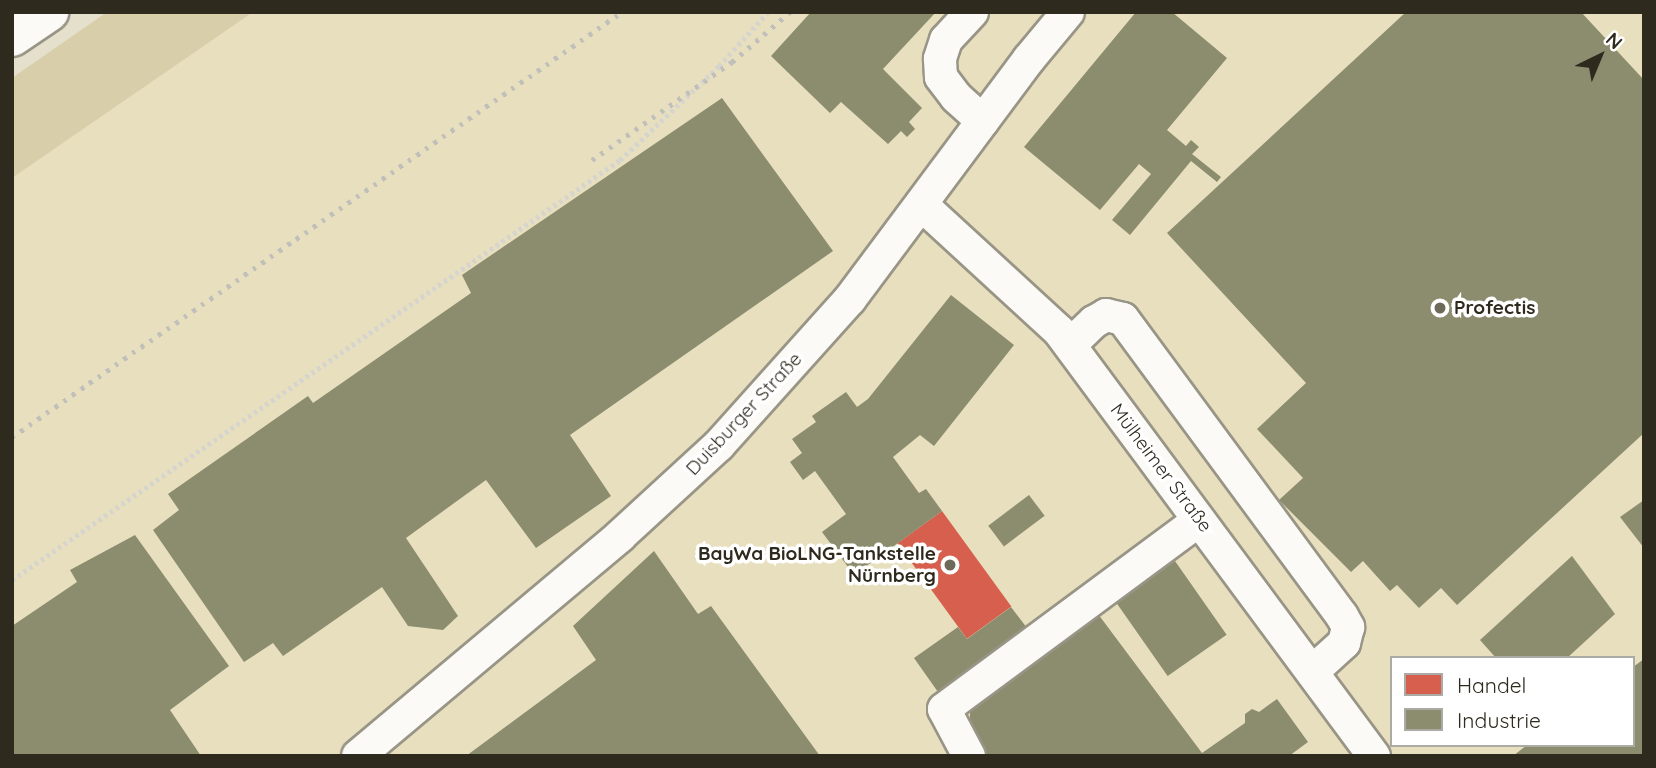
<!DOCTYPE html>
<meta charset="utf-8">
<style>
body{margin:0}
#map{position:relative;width:1656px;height:768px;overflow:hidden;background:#e4e0cc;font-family:Quicksand,sans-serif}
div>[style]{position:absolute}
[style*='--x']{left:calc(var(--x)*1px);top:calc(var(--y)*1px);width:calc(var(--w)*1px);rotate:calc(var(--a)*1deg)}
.built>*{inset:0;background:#e7dfbe}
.green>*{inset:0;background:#d8cea9}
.shops>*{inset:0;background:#d6604d;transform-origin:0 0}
.industry>*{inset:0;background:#8c8c6e;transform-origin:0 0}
.path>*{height:4.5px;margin-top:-2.25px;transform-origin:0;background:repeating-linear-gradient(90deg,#d6d4ce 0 3.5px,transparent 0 7px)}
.roads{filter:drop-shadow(2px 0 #999586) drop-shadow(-2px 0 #999586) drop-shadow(0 2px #999586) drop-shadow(0 -2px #999586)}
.minor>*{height:32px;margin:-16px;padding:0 16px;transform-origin:16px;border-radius:16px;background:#fbfaf7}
.highway>*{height:38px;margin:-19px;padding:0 19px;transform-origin:19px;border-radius:19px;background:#fbfaf7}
.rail>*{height:5px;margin-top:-2.5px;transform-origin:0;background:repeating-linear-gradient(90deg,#c0bfb9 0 3.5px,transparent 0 10.5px)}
.dots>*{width:19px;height:19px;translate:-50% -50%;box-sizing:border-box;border:4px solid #fff;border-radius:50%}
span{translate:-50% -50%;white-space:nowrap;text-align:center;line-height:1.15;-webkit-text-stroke:7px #fff;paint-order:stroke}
.poi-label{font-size:19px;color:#2e2a1d;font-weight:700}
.left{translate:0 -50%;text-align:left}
.right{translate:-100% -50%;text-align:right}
.street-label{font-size:19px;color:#2e2a1d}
.frame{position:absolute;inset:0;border:14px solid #2e2a1d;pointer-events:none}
.legend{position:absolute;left:1390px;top:656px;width:245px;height:91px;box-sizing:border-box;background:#fff;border:2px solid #abaaa5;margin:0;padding:9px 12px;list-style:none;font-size:21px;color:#2e2a1d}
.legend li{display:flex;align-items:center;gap:14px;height:35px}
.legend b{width:35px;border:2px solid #abaaa5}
.north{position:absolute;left:1565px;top:21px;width:70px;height:70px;-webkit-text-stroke:5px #fff;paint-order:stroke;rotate:43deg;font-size:19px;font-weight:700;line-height:28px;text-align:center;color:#2e2a1d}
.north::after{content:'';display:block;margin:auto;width:24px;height:32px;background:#2e2a1d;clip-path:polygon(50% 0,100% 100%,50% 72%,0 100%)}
</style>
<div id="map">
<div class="built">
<i style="clip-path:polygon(evenodd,253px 12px,1644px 12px,1644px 756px,12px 756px,12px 178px,253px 12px,1392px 658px,1633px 658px,1633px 745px,1392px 745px,1392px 658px)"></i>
</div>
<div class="green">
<i style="clip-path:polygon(107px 12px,253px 12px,12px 178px,12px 78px)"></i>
</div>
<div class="shops">
<i style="left:942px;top:511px;width:118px;height:55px;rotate:54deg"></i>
</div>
<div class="industry">
<i style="clip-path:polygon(811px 12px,936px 12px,883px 69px,922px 108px,909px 122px,915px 129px,907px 137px,901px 131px,888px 144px,841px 102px,830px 113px,771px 56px)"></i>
<i style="clip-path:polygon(1136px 12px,1172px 12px,1227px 58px,1167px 130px,1186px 146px,1191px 140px,1199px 147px,1192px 154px,1221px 177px,1217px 182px,1191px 161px,1130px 235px,1112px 220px,1151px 174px,1139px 164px,1100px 210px,1024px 147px)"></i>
<i style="clip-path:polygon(1406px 12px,1581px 12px,1644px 80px,1644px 433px,1457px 605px,1441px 588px,1419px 608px,1397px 585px,1390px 591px,1363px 561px,1351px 572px,1279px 500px,1303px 478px,1257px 429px,1306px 383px,1167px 233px)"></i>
<i style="clip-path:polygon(722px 98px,833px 251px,570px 435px,611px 496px,536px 548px,486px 480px,406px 538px,458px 616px,443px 630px,408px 626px,382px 587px,283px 656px,273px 643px,244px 662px,153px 530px,179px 510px,168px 494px,308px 396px,313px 403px,471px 293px,462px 275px)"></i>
<i style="clip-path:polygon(951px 295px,1014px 345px,934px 446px,920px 435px,893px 457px,919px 493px,926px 489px,942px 511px,854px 575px,822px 532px,846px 514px,815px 471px,803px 480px,790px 462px,802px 453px,792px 439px,816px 422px,812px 416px,846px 392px,857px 407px,868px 399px)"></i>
<i style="left:1029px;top:495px;width:26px;height:51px;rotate:53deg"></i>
<i style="clip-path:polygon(1644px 500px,1644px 548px,1620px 517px)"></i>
<i style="clip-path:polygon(135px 535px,229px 666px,170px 710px,201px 756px,12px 756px,12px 626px,77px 582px,70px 570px)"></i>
<i style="clip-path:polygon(654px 551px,698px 614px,711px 606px,820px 756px,466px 756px,596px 660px,573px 626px)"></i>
<i style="clip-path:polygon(1572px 556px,1615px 614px,1567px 658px,1496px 658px,1480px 640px)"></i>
<i style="left:1175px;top:561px;width:90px;height:72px;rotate:55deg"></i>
<i style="clip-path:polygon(1011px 607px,1027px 628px,938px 692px,914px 658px,958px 627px,967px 639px)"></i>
<i style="clip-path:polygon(1098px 614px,1202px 753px,1245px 723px,1245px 714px,1252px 709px,1259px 712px,1277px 699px,1308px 742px,1289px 756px,982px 756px,968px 737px,971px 703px)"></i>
<i style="clip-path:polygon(1644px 659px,1644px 756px,1513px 756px,1527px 745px,1633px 745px,1633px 667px)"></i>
</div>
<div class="path">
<i style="--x:12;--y:580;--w:739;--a:-34.64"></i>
<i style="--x:620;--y:160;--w:137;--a:-43.5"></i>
<i style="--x:719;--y:66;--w:73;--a:-47.8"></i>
</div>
<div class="roads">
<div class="minor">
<i style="--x:972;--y:12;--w:38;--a:133"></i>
<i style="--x:946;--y:40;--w:20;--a:108"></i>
<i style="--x:940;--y:59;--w:18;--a:87"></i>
<i style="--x:941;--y:77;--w:25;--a:53"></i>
<i style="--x:956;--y:97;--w:36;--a:42"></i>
<i style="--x:922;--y:205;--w:186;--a:42.6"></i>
<i style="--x:1059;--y:331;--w:529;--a:53.46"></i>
<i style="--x:1070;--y:345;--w:33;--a:-44"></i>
<i style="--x:1094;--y:322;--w:14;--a:-30"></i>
<i style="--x:1106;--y:315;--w:17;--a:13"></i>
<i style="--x:1123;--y:319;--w:369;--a:53.6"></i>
<i style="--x:1342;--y:616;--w:13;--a:61"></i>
<i style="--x:1348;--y:627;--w:16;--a:104"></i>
<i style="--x:1344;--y:643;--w:43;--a:137.8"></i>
<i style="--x:358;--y:756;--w:342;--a:-40"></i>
<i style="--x:620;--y:536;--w:134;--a:-42.6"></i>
<i style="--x:719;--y:445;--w:196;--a:-48.1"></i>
<i style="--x:850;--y:299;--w:299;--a:-53.3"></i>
<i style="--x:1029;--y:59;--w:61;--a:-50.3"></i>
<i style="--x:969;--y:756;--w:53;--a:-118"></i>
<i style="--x:944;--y:709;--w:317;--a:-36.5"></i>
</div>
<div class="highway">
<i style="--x:12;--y:37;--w:45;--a:-34"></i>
</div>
</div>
<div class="rail">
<i style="--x:592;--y:160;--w:171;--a:-35"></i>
<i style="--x:732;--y:62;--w:77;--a:-40.8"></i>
<i style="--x:12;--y:437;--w:743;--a:-34.87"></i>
</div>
<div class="dots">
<i style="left:1440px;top:308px;background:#6e6a5a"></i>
<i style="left:950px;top:565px;background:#6e6a5a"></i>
</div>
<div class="poi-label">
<span class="left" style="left:1454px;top:308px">Profectis</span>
<span class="right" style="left:936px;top:565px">BayWa BioLNG-Tankstelle<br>Nürnberg</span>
</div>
<div class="street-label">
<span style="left:744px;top:414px;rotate:-47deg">Duisburger Straße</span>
<span style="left:1161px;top:468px;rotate:53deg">Mülheimer Straße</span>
</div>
<div class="frame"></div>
<ul class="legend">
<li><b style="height:19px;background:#d6604d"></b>Handel</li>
<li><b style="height:19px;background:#8c8c6e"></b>Industrie</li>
</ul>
<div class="north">N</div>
</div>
